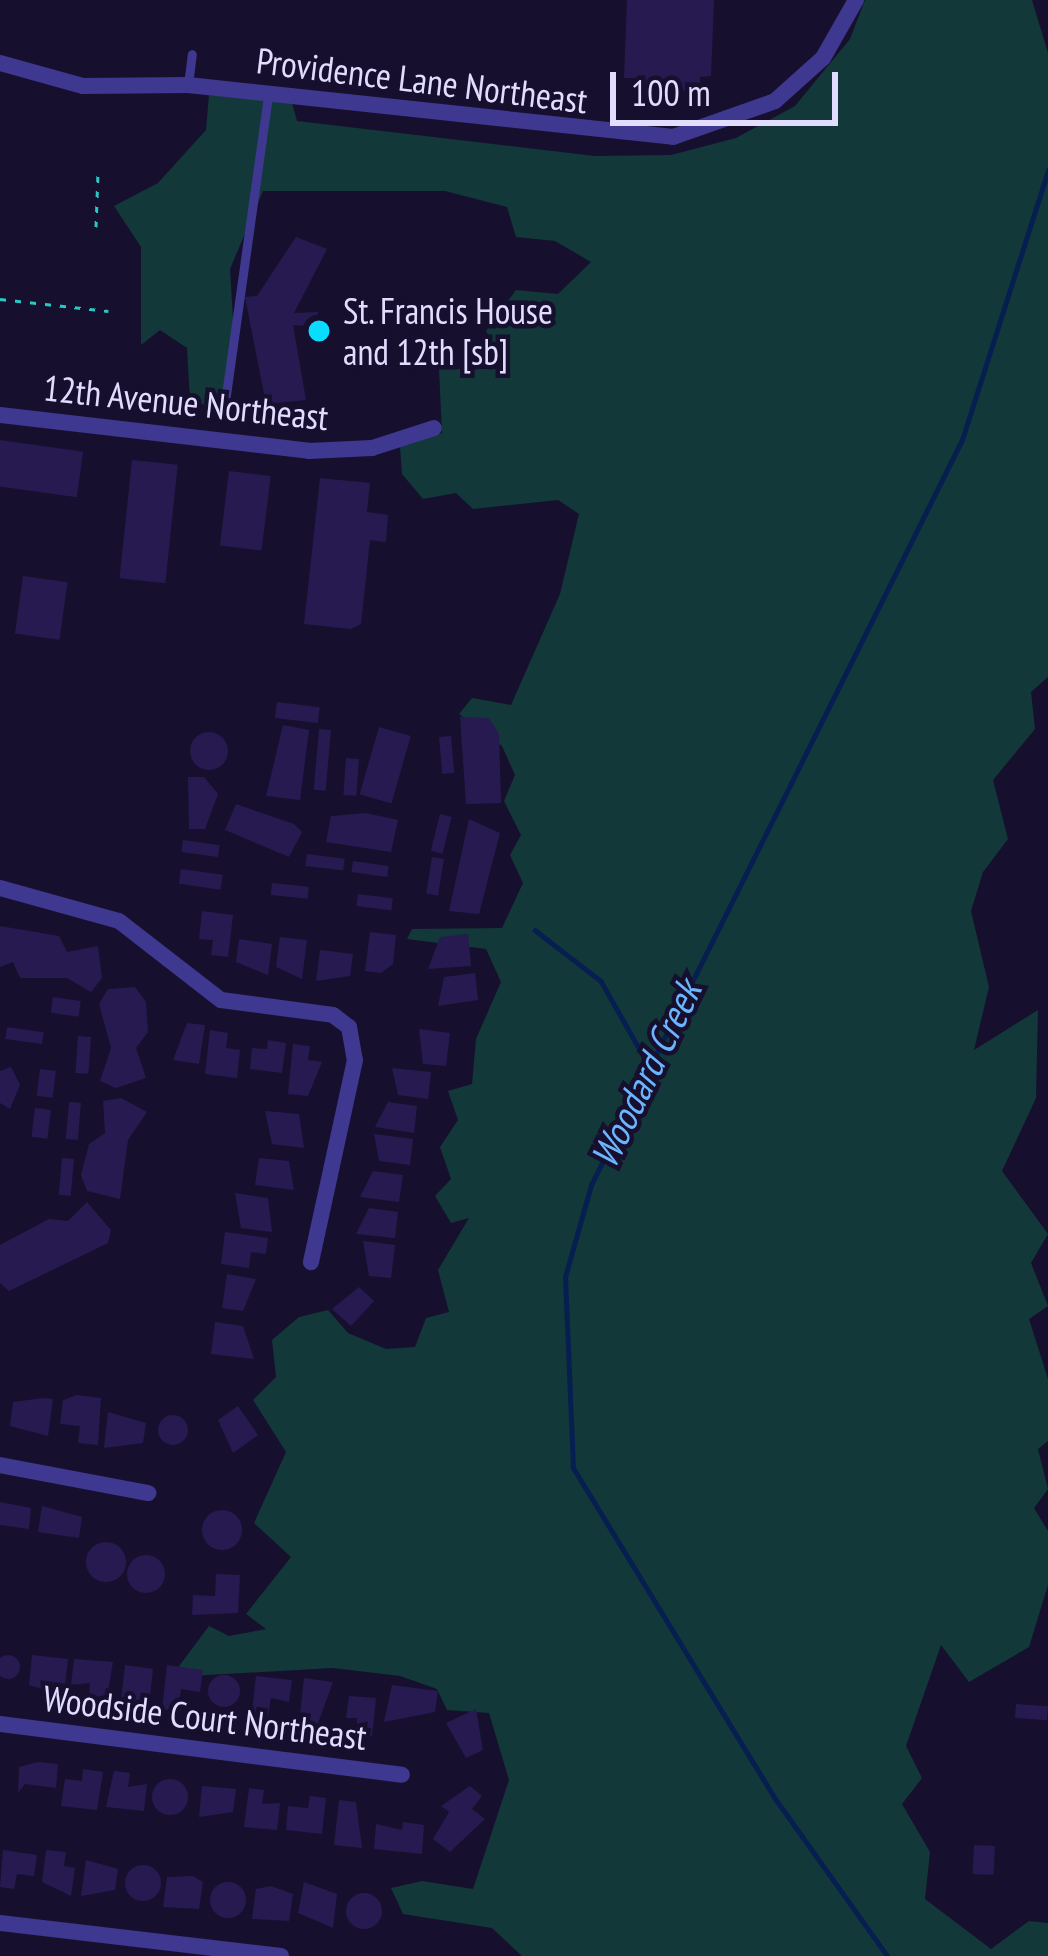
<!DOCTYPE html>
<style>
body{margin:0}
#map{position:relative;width:1048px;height:1956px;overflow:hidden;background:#16102e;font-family:"PT Sans Narrow",sans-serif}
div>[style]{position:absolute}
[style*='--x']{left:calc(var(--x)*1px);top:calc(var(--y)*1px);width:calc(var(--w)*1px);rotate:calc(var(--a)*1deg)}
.green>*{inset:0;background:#123839}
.stream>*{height:4.5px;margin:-2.25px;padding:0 2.25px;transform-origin:2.25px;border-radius:2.25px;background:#071f50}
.building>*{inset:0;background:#271a50;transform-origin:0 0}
.round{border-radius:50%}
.path>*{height:3px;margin-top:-1.5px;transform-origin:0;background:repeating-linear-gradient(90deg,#28c8c5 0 6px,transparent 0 15px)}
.service>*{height:9px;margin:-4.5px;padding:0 4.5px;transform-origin:4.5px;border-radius:4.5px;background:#3e3890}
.minor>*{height:16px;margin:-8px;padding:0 8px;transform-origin:8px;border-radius:8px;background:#3e3890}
.dots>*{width:33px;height:33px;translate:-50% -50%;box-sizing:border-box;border:6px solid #16102e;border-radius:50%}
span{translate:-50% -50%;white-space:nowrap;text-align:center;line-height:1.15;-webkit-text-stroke:9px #16102e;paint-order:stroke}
.street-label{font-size:36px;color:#e2ddff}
.poi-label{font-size:36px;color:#e2ddff}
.left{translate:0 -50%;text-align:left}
.water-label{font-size:39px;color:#6bb5ff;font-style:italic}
.scale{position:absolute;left:610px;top:72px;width:228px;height:54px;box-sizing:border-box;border:6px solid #e2ddff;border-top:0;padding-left:15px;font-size:36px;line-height:42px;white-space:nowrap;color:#e2ddff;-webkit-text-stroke:9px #16102e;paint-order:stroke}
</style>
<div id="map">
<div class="green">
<i style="clip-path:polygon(865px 0,1032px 0,1048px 53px,1048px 677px,1031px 692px,1035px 729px,993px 780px,1008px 839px,983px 872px,971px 911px,989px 987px,974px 1050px,1038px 1010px,1036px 1098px,1002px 1171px,1048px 1234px,1031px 1263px,1048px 1306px,1029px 1319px,1048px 1379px,1048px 1441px,1038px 1449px,1048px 1489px,1034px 1508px,1048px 1531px,1048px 1585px,1029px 1647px,969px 1682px,941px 1645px,906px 1746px,922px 1778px,902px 1804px,930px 1852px,925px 1899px,991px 1949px,1029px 1921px,1048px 1923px,1048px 1956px,522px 1956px,492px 1928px,403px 1914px,391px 1888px,422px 1881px,473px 1889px,509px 1780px,489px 1713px,447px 1710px,437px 1689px,400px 1676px,333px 1668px,171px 1677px,209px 1626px,229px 1636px,266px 1629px,246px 1614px,291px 1557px,254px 1523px,286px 1452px,253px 1400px,276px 1377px,272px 1340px,299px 1317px,328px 1310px,348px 1333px,386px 1349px,415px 1347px,426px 1318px,449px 1312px,438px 1270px,469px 1218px,451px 1223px,435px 1196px,451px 1179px,440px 1147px,458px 1120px,448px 1091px,472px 1084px,476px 1039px,501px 982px,486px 949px,407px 939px,412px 929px,502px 928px,523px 883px,510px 855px,521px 835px,504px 801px,515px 775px,502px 746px,459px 714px,472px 698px,511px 705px,560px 594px,579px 514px,558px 500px,473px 509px,456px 493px,423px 499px,402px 474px,400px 447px,442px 433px,439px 369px,507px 369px,486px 331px,516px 290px,558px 294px,591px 262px,555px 241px,516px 237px,507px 207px,445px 191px,263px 191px,230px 269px,234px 336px,220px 409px,190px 401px,187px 348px,160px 330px,141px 345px,141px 247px,114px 206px,158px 183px,206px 130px,209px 95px,292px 103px,297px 121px,595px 156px,671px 155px,736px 138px,795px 106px,850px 39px)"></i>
</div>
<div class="stream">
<i style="--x:535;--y:930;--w:83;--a:37.7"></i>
<i style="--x:601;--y:981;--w:98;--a:60.5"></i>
<i style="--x:887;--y:1956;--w:193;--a:-125.5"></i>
<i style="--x:775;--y:1799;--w:388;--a:-121.4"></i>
<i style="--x:573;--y:1468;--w:191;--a:-92.4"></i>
<i style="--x:565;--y:1277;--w:96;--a:-74.2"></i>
<i style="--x:591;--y:1185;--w:832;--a:-63.53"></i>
<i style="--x:962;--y:440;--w:283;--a:-72.3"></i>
</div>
<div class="building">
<i style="clip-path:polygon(627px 0,714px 0,711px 76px,700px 77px,700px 90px,635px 91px,635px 78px,624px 78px)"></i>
<i style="clip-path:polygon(296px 237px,327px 249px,294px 313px,318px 312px,316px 327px,293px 325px,306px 400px,266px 404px,245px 297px,257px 296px)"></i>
<i style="left:0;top:440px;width:84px;height:46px;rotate:8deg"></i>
<i style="left:132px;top:460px;width:46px;height:119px;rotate:6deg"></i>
<i style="left:229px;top:471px;width:42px;height:75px;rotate:7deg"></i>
<i style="clip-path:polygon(320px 478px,370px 483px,367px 512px,388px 515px,386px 542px,370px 540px,361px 624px,351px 629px,304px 624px)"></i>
<i style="left:23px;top:576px;width:45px;height:58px;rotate:8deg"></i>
<i style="left:277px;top:702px;width:43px;height:16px;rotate:7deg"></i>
<i style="clip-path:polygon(460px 717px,489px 718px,499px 734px,501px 803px,466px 804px)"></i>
<i style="clip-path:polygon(283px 725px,309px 730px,300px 800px,266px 796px)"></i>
<i style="left:379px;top:727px;width:33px;height:70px;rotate:16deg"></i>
<i style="left:319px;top:729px;width:12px;height:61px;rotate:5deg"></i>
<i class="round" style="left:190px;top:732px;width:38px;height:38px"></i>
<i style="left:451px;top:736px;width:37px;height:12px;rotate:85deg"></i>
<i style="left:346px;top:758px;width:13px;height:37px;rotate:4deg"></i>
<i style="clip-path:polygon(188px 777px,204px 777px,218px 794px,205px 829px,189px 829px)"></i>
<i style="clip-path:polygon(236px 804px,294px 824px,302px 832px,289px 857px,225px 830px)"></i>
<i style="clip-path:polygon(366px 813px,398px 820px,391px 852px,326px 842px,331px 816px)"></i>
<i style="left:440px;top:814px;width:12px;height:38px;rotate:14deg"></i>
<i style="clip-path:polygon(469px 819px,500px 833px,479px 914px,449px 911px)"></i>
<i style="left:183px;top:840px;width:37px;height:12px;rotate:8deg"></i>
<i style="left:307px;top:854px;width:38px;height:12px;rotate:7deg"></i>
<i style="left:432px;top:857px;width:12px;height:37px;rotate:9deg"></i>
<i style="left:353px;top:861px;width:36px;height:11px;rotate:8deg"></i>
<i style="left:181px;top:869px;width:42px;height:15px;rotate:8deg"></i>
<i style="left:272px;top:883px;width:37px;height:12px;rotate:6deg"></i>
<i style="left:358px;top:894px;width:35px;height:12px;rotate:7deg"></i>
<i style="clip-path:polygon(202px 911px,233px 915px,228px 957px,211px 955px,213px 940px,199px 939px)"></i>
<i style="clip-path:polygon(0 926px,59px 936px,67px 952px,98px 946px,102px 978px,91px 992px,67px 978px,20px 978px,13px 962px,0 967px)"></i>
<i style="clip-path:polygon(370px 932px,396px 935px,393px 964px,381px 973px,365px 971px)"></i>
<i style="clip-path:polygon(468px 934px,471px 966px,428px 969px,440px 937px)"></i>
<i style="clip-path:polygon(280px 937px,307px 940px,302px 979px,276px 967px)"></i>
<i style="clip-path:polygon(239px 939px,272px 944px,268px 975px,236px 962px)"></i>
<i style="clip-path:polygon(320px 950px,353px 954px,350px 976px,316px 981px)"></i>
<i style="clip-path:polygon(475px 973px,478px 1000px,438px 1006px,444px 977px)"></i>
<i style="clip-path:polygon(135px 987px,146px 1002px,148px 1032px,136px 1048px,146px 1078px,116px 1088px,100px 1081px,111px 1048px,99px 1004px,108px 989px)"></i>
<i style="left:53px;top:997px;width:28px;height:16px;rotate:8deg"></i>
<i style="clip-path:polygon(187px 1023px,205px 1025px,199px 1064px,173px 1060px)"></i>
<i style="left:7px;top:1027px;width:37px;height:12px;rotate:8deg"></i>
<i style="clip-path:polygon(419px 1029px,450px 1033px,446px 1066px,423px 1064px)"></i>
<i style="clip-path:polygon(210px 1030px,228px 1033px,226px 1048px,240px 1050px,237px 1078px,205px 1074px)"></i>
<i style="left:78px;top:1036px;width:13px;height:37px;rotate:4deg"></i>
<i style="clip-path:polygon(268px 1040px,286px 1043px,282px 1073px,250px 1069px,252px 1048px,267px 1049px)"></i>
<i style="clip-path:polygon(293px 1044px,310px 1046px,308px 1060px,322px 1062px,308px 1096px,288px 1094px)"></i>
<i style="clip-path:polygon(11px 1067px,20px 1085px,10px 1109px,0 1103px,0 1071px)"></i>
<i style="clip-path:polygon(392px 1068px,431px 1072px,428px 1099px,398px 1095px)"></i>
<i style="left:40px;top:1069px;width:16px;height:27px;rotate:7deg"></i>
<i style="clip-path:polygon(121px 1098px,147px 1112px,128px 1140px,120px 1199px,87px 1191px,81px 1175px,89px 1144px,105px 1133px,103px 1101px)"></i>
<i style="left:69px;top:1102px;width:12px;height:37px;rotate:5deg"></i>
<i style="clip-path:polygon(388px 1102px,417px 1106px,414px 1133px,375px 1127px)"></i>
<i style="left:35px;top:1108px;width:16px;height:29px;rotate:7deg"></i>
<i style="clip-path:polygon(265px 1111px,299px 1114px,304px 1148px,272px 1144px)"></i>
<i style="clip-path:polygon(374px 1134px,413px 1139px,410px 1165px,379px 1161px)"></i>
<i style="left:62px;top:1158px;width:12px;height:37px;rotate:5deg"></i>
<i style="clip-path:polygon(259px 1158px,289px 1161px,294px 1190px,255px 1185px)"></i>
<i style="clip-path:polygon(373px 1171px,403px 1175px,399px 1202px,360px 1197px)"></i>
<i style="clip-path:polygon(235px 1193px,268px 1198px,272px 1232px,241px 1228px)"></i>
<i style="clip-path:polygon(87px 1202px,111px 1230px,108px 1243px,9px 1291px,0 1283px,0 1245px,49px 1219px,68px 1221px)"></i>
<i style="clip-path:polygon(369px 1208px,398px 1212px,395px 1238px,356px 1234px)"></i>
<i style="clip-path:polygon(225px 1232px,268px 1238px,266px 1254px,251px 1252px,249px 1268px,221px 1264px)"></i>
<i style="clip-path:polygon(363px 1241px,395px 1245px,391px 1278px,369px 1276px)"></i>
<i style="clip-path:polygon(227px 1274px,256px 1279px,243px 1311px,222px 1308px)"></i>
<i style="clip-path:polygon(359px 1287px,374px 1301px,351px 1326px,332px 1309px)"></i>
<i style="clip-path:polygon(215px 1322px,243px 1326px,254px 1359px,211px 1354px)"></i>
<i style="clip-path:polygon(77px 1395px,101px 1398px,98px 1445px,78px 1443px,80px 1426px,60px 1424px,63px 1400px)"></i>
<i style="clip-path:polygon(43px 1398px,53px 1399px,48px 1436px,10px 1426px,13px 1402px)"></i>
<i style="clip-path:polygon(238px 1406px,258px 1435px,233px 1453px,218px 1420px)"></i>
<i style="clip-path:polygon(108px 1412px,146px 1423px,143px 1443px,104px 1448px)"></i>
<i class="round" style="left:158px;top:1415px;width:30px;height:30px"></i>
<i style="clip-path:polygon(0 1502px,31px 1508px,29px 1529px,0 1525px)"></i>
<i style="clip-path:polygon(42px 1506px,82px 1517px,79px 1538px,38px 1532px)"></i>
<i class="round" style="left:202px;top:1510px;width:40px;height:40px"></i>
<i class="round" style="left:86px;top:1542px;width:40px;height:40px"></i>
<i class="round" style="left:127px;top:1555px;width:38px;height:38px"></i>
<i style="clip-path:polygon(216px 1574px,240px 1575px,238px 1613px,192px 1615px,193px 1595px,215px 1596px)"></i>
<i style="clip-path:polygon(32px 1655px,68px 1659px,64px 1695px,29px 1685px)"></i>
<i class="round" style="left:-4px;top:1655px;width:24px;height:24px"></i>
<i style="clip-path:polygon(74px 1659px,113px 1662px,107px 1697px,89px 1696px,90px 1683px,71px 1685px)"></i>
<i style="clip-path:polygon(125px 1665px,153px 1669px,149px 1706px,134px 1704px,135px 1695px,121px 1700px)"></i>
<i style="clip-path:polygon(167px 1665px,203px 1670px,200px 1692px,181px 1689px,178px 1711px,162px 1709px)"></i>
<i class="round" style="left:208px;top:1675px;width:32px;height:32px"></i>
<i style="clip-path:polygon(256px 1676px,292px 1680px,289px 1702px,271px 1698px,267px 1721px,251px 1720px)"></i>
<i style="clip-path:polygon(304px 1678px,333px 1682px,317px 1726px,299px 1724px)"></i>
<i style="clip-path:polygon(392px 1685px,438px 1691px,435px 1712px,384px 1722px)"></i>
<i style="clip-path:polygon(349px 1696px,376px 1698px,372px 1736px,356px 1735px,357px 1718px,346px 1718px)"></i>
<i style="left:1016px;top:1704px;width:32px;height:14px;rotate:4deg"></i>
<i style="clip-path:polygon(476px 1709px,483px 1750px,466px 1758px,446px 1723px)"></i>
<i style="clip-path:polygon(38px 1762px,58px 1764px,56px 1788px,25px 1784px,18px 1793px,19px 1767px)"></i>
<i style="clip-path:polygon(83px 1769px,103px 1772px,97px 1810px,61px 1806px,65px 1779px,82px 1781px)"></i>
<i style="clip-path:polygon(114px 1771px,130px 1773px,128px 1787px,147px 1784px,144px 1811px,106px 1807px)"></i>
<i class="round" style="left:152px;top:1779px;width:36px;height:36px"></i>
<i style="clip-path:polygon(202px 1786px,236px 1789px,233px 1812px,199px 1817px)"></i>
<i style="clip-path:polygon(470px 1786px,482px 1796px,472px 1809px,485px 1819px,450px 1852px,433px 1839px,449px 1812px,441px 1806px)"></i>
<i style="clip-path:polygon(249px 1788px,264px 1790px,262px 1804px,280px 1803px,277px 1830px,244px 1827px)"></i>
<i style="clip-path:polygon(310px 1796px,326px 1798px,322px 1834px,286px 1830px,288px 1806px,308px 1808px)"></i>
<i style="clip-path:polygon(339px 1800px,356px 1802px,362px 1848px,334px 1845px)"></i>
<i style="clip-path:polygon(403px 1822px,424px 1825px,422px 1854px,374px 1849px,376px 1824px,402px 1830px)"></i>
<i style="left:974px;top:1845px;width:21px;height:29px;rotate:3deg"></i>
<i style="clip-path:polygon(3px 1850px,37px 1855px,34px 1876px,17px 1874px,14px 1889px,0 1887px)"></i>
<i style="clip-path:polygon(46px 1850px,66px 1852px,64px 1866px,75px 1868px,71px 1896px,42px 1882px)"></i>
<i style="clip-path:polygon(86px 1860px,118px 1869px,115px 1890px,81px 1896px)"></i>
<i class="round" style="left:125px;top:1865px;width:36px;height:36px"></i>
<i style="clip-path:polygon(193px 1876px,203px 1882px,199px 1909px,163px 1907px,167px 1877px)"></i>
<i class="round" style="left:210px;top:1882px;width:36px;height:36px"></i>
<i style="clip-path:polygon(304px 1882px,337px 1894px,333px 1928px,298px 1913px)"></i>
<i style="clip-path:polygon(271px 1886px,293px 1894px,289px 1921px,252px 1919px,256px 1889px)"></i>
<i class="round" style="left:346px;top:1893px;width:36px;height:36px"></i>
</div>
<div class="path">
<i style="--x:96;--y:227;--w:55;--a:-87.9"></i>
<i style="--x:0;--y:299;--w:109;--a:6.3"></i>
</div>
<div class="service">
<i style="--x:188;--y:85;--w:31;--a:-83"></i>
<i style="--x:224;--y:409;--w:317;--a:-82"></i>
</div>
<div class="minor">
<i style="--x:0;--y:63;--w:86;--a:15.5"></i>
<i style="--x:83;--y:86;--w:105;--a:-0.5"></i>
<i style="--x:188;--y:85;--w:488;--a:6.1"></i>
<i style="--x:673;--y:137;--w:108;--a:-19.4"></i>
<i style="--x:775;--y:101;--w:64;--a:-41.9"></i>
<i style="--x:823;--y:58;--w:67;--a:-60.4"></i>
<i style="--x:0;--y:415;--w:311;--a:6.6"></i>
<i style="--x:309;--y:451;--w:63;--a:-2.7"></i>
<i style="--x:372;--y:448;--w:65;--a:-17.9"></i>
<i style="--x:0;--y:888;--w:123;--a:15.5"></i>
<i style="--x:119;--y:921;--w:129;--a:37.8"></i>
<i style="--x:221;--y:1000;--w:113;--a:7.6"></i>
<i style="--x:333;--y:1015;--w:20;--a:37"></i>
<i style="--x:349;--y:1027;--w:34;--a:80"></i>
<i style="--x:355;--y:1060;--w:207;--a:102.3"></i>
<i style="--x:0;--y:1465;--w:151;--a:10.7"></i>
<i style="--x:0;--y:1724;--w:405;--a:7.2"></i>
<i style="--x:0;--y:1923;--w:283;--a:6.7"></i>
</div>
<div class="dots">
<i style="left:319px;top:331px;background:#09ddff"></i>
</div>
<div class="street-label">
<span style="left:422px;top:80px;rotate:7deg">Providence Lane Northeast</span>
<span style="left:186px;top:402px;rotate:6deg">12th Avenue Northeast</span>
<span style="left:205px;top:1717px;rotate:7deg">Woodside Court Northeast</span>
</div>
<div class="poi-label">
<span class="left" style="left:343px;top:331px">St. Francis House<br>and 12th [sb]</span>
</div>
<div class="water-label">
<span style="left:646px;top:1074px;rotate:-64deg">Woodard Creek</span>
</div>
<div class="scale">100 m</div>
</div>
